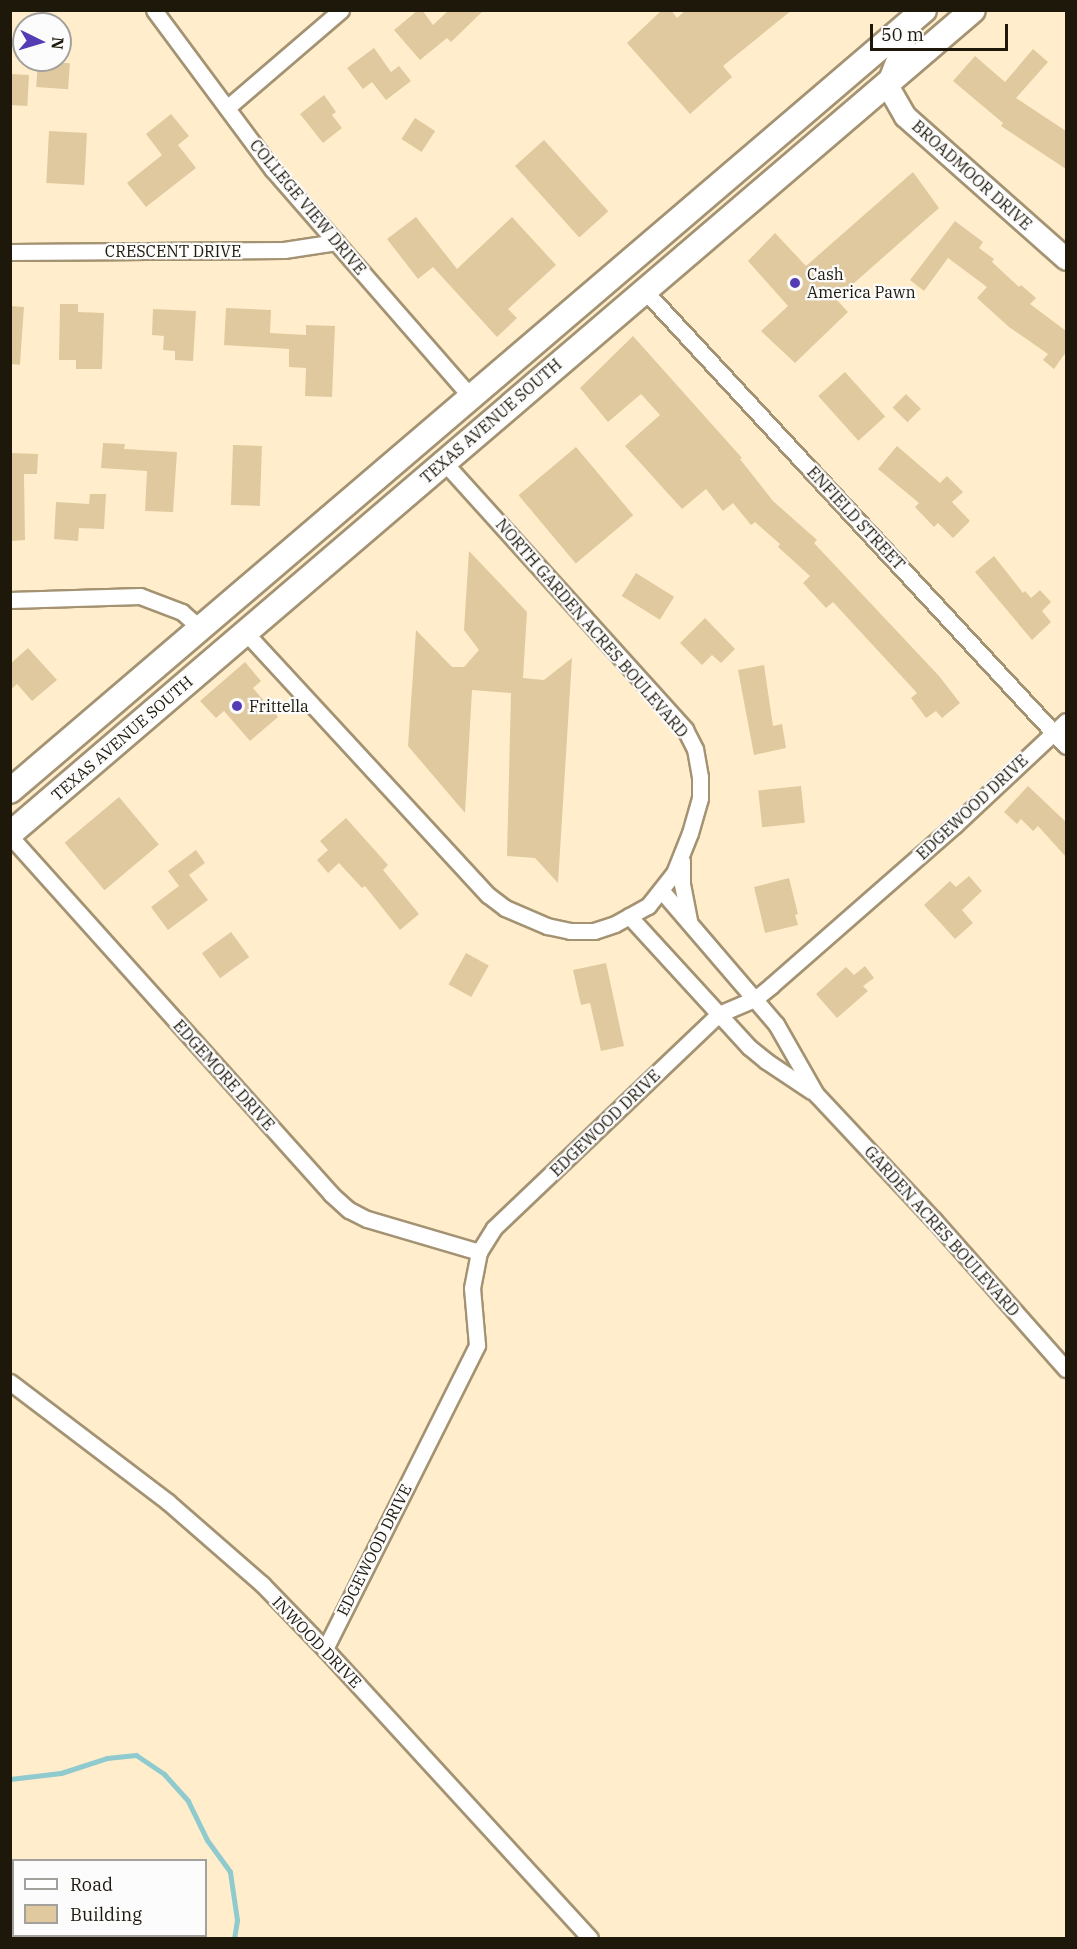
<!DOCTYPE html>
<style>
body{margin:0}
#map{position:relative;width:1077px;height:1949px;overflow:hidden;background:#ffedcb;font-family:"IBM Plex Serif",serif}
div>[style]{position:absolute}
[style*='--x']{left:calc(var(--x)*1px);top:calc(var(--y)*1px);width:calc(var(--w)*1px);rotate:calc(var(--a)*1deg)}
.stream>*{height:5px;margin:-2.5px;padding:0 2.5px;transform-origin:2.5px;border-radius:2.5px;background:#8fcace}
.building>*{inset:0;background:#e0c99f;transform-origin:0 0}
.roads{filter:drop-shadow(2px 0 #a49373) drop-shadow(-2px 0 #a49373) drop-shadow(0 2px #a49373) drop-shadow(0 -2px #a49373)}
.street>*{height:15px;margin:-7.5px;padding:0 7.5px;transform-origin:7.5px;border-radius:7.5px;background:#fff}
.secondary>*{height:21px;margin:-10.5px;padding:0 10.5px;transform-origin:10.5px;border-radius:10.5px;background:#fff}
.primary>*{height:24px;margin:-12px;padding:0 12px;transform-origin:12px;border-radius:12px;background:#fff}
.dots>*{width:16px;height:16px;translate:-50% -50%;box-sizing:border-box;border:3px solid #fcfcfc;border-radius:50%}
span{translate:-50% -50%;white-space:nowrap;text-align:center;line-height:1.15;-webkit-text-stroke:4.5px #fcfcfc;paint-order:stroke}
.street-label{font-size:16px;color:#1e180b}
.poi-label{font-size:16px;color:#1e180b}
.left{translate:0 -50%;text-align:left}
.frame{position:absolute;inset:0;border:12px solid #1e180b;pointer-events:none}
.legend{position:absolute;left:12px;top:1859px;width:195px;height:78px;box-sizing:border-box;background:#fcfcfc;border:2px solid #a3a19c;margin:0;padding:8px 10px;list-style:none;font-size:18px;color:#1e180b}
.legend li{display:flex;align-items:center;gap:12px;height:30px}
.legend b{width:30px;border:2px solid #a3a19c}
.north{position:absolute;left:12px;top:12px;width:60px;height:60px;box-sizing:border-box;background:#fcfcfc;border:2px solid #a3a19c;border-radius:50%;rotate:95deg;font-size:16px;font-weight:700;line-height:24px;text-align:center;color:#1e180b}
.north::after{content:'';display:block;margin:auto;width:21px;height:27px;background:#543cb4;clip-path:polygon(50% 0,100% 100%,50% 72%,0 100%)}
.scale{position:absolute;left:870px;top:24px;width:138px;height:27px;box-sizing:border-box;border:3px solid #1e180b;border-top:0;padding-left:8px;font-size:18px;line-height:21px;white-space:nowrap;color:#1e180b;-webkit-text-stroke:4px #fcfcfc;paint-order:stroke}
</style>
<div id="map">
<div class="stream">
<i style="--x:10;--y:1779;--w:51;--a:-6.7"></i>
<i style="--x:61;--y:1773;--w:48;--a:-18.1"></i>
<i style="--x:107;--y:1758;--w:29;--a:-6"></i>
<i style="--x:136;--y:1755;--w:34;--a:34"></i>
<i style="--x:164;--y:1774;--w:36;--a:48"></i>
<i style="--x:188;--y:1801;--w:43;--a:64"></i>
<i style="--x:207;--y:1840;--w:39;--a:54"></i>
<i style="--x:230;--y:1872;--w:49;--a:81.7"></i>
<i style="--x:237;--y:1920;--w:18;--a:99"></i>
</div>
<div class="building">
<i style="clip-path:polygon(418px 10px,422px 10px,433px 25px,449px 10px,484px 10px,451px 42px,447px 38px,420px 60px,394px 30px)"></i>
<i style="clip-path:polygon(662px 10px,671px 10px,677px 18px,686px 10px,792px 10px,723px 66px,732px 77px,690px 114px,627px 43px)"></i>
<i style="clip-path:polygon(374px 48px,391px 72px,399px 66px,411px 81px,386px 100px,372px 82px,363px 89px,347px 68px)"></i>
<i style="clip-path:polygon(1033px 49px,1048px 62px,1016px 98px,1066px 131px,1066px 169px,1001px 126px,1003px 123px,953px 81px,975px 56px,1005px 82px)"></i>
<i style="left:38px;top:61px;width:32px;height:26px;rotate:4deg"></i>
<i style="left:10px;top:74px;width:19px;height:31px;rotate:3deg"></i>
<i style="clip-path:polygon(324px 95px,336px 112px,332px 115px,342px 128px,323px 143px,300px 114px)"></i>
<i style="clip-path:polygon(171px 114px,189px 136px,178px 145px,196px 168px,146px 207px,127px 183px,162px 155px,146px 134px)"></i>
<i style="left:415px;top:118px;width:24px;height:25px;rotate:33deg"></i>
<i style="left:49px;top:131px;width:38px;height:52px;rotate:3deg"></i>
<i style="left:544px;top:140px;width:96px;height:39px;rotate:48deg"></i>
<i style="clip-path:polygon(913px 172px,939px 208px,836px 299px,848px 312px,795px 363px,761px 331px,788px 306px,748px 261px,775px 233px,806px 266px)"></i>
<i style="clip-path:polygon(416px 217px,457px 269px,512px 217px,556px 265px,508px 309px,517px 318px,497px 337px,433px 267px,418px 279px,387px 239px)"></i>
<i style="clip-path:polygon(955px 221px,983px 242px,979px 248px,994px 259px,992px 262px,1019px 287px,1021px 285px,1036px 298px,1030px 304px,1066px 331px,1066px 352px,1054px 369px,1043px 360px,1048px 354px,1009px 327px,977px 298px,987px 287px,948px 258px,924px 291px,910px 280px)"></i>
<i style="clip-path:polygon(60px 304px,78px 304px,78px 312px,104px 313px,102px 369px,76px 369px,76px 360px,59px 360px)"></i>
<i style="left:10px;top:306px;width:14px;height:58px;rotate:4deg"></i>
<i style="clip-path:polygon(226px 308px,271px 310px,270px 333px,306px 335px,306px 325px,335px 326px,332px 397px,305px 396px,306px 368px,289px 367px,289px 349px,224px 345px)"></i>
<i style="clip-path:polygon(153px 309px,196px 311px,193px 361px,175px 360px,175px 351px,163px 350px,164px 336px,152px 335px)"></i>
<i style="clip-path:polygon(633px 336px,742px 458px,740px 459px,773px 501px,817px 540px,814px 543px,939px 676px,960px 703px,942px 718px,936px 711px,926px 718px,911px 698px,917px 693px,833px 602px,826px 608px,803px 583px,810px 576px,778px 547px,780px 544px,755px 522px,751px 525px,733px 503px,723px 511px,706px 489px,682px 509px,625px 446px,660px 415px,641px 394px,608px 422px,580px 388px)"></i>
<i style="left:845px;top:372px;width:60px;height:36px;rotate:48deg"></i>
<i style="left:906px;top:394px;width:21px;height:19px;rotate:45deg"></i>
<i style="clip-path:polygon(103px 443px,125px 444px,124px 449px,177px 452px,173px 512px,145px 511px,147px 471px,101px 468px)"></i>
<i style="left:233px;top:445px;width:29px;height:60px;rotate:2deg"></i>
<i style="clip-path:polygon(897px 446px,940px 483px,947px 476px,963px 492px,952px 502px,970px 521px,953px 538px,938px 523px,934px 527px,915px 507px,919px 503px,878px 469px)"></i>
<i style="left:576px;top:447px;width:89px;height:75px;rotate:50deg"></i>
<i style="clip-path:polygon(10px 453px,38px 454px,37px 474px,24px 474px,25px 540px,10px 541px)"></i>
<i style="clip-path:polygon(90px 494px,106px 494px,104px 529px,79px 528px,78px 541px,54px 539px,56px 502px,89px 504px)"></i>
<i style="clip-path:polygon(469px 551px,527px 612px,523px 678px,544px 680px,572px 658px,558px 883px,535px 858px,507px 856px,511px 693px,472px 690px,465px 813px,408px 746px,416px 630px,452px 667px,464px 667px,479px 650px,464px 630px)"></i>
<i style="clip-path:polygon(994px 556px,1023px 593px,1025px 591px,1031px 598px,1040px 590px,1051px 602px,1042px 611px,1051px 622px,1032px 640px,975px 572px)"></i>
<i style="left:636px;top:573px;width:45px;height:27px;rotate:32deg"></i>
<i style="clip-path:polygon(705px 618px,735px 649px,721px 663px,712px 655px,702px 665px,680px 643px)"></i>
<i style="clip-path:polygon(28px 648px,57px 680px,32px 701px,17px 684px,10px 690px,10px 664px)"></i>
<i style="clip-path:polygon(245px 662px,261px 681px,253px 688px,278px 717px,250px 741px,224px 711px,216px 718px,200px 701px)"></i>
<i style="clip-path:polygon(764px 665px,773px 726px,782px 724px,786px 748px,754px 755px,738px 670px)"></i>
<i style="left:801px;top:786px;width:37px;height:43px;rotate:84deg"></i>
<i style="clip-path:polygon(1028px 786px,1066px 822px,1066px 857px,1038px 826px,1033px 831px,1021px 819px,1017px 824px,1004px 812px)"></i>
<i style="left:119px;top:797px;width:62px;height:71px;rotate:50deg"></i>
<i style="clip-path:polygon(346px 818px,388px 865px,383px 870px,419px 914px,400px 930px,365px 886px,362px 888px,339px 863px,328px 873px,317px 860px,328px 850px,320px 841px)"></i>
<i style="clip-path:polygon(196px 850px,205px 863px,189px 875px,208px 900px,168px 930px,151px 907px,179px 886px,168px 871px)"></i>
<i style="clip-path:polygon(969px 876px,982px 891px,962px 910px,973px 923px,955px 939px,924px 905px,950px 881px,956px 887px)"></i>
<i style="clip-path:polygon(789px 878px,798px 914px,795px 915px,798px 925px,765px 933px,754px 887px)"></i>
<i style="left:231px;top:932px;width:31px;height:36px;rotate:54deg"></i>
<i style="left:466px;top:953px;width:26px;height:36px;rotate:29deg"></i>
<i style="clip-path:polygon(606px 963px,624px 1046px,601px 1051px,590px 1003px,581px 1005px,573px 970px)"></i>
<i style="clip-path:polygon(865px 966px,874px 978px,863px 986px,868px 991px,837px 1018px,816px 994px,846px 967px,854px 975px)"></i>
</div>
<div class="roads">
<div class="street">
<i style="--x:154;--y:10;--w:199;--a:53.4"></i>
<i style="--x:273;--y:170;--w:301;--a:48.9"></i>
<i style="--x:228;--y:107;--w:149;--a:-40.6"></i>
<i style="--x:10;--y:252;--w:274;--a:-0.4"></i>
<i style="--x:284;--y:250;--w:53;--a:-8.7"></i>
<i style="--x:644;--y:290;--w:621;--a:47.22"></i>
<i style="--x:10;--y:600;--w:130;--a:-1.8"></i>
<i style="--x:140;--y:596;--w:45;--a:20.9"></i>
<i style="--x:182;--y:612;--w:25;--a:42"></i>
<i style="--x:246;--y:633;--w:357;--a:47.3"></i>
<i style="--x:488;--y:895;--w:21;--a:37"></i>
<i style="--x:505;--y:908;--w:46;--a:23.2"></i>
<i style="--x:547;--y:926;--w:24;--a:12"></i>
<i style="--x:570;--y:931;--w:24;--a:0"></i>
<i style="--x:594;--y:931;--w:22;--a:-18"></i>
<i style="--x:615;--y:924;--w:38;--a:-29"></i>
<i style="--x:648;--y:906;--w:42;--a:-51.8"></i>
<i style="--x:674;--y:873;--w:43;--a:-68.2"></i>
<i style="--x:690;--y:833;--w:36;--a:-74"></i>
<i style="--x:700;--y:798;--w:21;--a:-90"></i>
<i style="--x:700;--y:777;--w:28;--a:-100"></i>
<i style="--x:695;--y:749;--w:22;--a:-117"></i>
<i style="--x:685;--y:729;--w:360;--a:-132.1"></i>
<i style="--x:10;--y:836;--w:481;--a:48.1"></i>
<i style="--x:331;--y:1194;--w:24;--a:42"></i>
<i style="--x:349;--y:1210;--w:20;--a:27"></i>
<i style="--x:367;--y:1219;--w:117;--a:16.4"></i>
<i style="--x:682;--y:861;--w:23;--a:90"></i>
<i style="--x:682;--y:884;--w:37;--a:79"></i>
<i style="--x:661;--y:890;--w:177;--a:49.4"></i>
<i style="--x:776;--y:1024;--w:81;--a:60.3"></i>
<i style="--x:816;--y:1094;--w:173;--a:46.9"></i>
<i style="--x:934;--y:1220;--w:199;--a:48.5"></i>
<i style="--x:629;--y:916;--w:178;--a:47.5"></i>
<i style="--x:749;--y:1047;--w:22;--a:39"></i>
<i style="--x:766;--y:1061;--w:54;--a:33.7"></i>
<i style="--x:10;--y:1382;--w:198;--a:37.2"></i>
<i style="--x:168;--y:1502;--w:125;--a:41.1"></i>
<i style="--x:262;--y:1584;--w:91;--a:45.9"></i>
<i style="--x:325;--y:1649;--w:392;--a:47.5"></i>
<i style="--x:325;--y:1649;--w:340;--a:-63.4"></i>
<i style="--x:477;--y:1345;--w:57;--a:-95"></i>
<i style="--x:472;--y:1288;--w:37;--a:-79"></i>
<i style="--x:479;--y:1252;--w:28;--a:-58"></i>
<i style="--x:494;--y:1228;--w:311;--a:-43.6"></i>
<i style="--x:719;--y:1014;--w:39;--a:-23"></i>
<i style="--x:755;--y:999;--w:22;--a:-39"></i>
<i style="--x:772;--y:985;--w:243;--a:-41.2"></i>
<i style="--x:955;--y:825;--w:152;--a:-43.1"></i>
</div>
<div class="secondary">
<i style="--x:914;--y:15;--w:75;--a:111.1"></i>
<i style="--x:887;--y:85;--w:36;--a:60"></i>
<i style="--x:905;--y:116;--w:215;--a:41.6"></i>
</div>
<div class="primary">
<i style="--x:10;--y:791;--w:1202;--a:-40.51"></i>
<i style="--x:10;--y:834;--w:1267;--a:-40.55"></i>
</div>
</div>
<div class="dots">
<i style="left:795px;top:283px;background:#543cb4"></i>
<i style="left:237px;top:706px;background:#543cb4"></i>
</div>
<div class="street-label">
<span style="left:972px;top:175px;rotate:42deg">BROADMOOR DRIVE</span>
<span style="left:308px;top:207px;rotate:50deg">COLLEGE VIEW DRIVE</span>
<span style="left:173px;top:251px">CRESCENT DRIVE</span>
<span style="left:491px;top:421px;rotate:-41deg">TEXAS AVENUE SOUTH</span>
<span style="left:856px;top:518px;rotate:47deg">ENFIELD STREET</span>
<span style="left:592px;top:628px;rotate:49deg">NORTH GARDEN ACRES BOULEVARD</span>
<span style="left:122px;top:738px;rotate:-41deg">TEXAS AVENUE SOUTH</span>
<span style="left:972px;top:807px;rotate:-43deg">EDGEWOOD DRIVE</span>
<span style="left:224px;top:1075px;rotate:48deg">EDGEMORE DRIVE</span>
<span style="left:605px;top:1123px;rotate:-44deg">EDGEWOOD DRIVE</span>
<span style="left:942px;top:1231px;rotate:48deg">GARDEN ACRES BOULEVARD</span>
<span style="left:374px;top:1550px;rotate:-63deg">EDGEWOOD DRIVE</span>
<span style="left:317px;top:1642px;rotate:46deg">INWOOD DRIVE</span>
</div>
<div class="poi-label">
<span class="left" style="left:807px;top:283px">Cash<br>America Pawn</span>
<span class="left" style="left:249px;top:706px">Frittella</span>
</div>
<div class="frame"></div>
<ul class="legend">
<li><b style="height:8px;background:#fff"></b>Road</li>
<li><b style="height:16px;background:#e0c99f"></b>Building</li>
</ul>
<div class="north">N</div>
<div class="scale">50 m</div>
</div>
